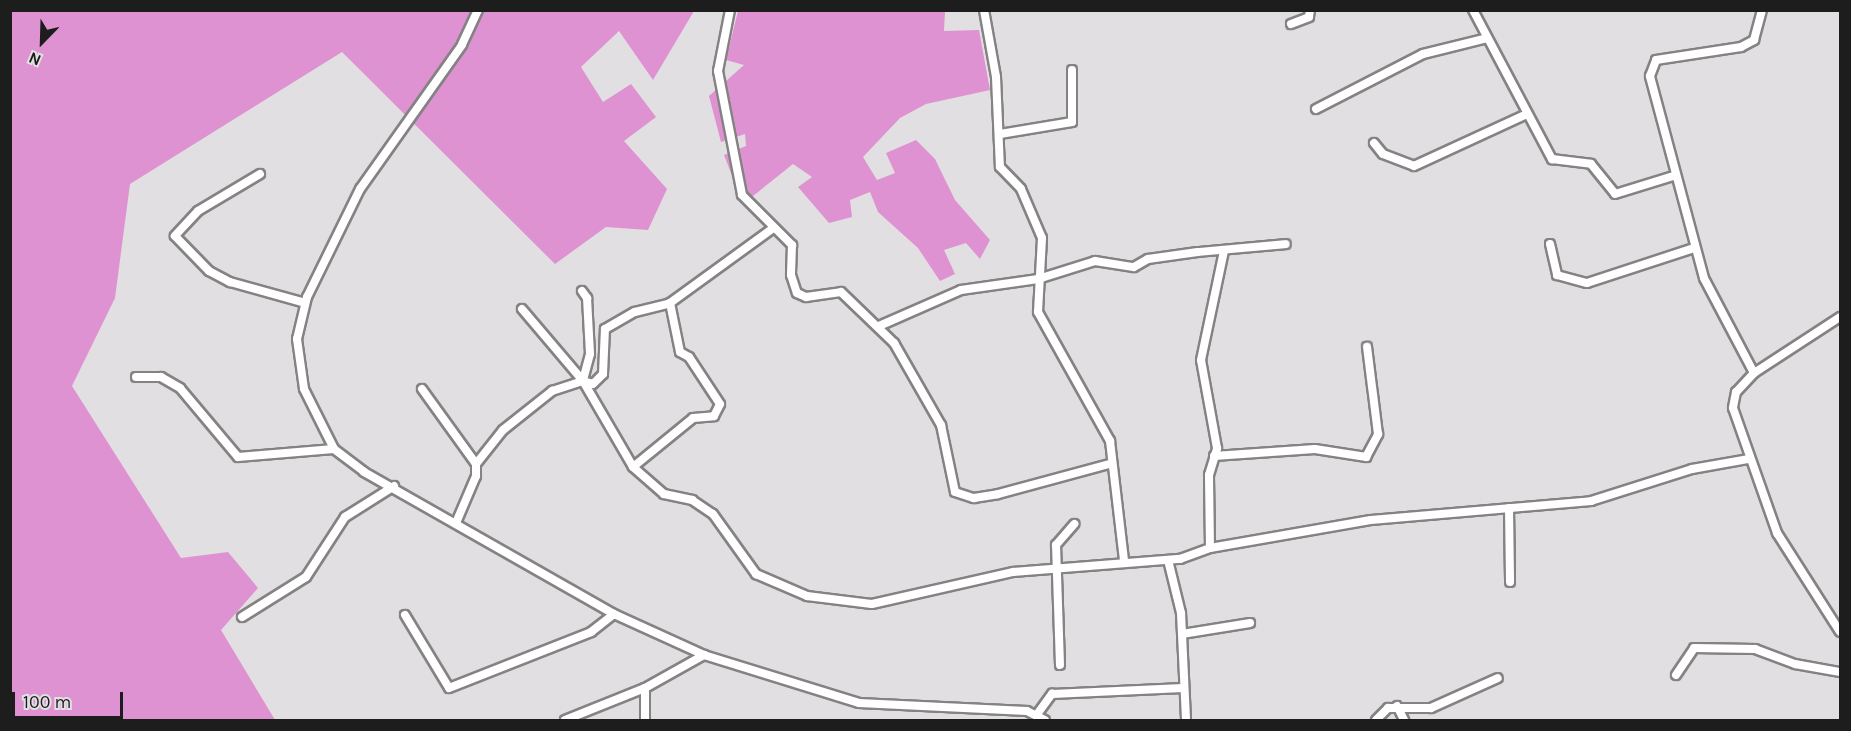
<!DOCTYPE html>
<style>
body{margin:0}
#map{position:relative;width:1851px;height:731px;overflow:hidden;background:#e2dfe2;font-family:Karla,sans-serif}
div>[style]{position:absolute}
[style*='--x']{left:calc(var(--x)*1px);top:calc(var(--y)*1px);width:calc(var(--w)*1px);rotate:calc(var(--a)*1deg)}
.forest>*{inset:0;background:#de92d1}
.roads{filter:drop-shadow(2px 0 #858284) drop-shadow(-2px 0 #858284) drop-shadow(0 2px #858284) drop-shadow(0 -2px #858284)}
.minor>*{height:8px;margin:-4px;padding:0 4px;transform-origin:4px;border-radius:4px;background:#fff}
span{translate:-50% -50%;white-space:nowrap;text-align:center;line-height:1.15;-webkit-text-stroke:6px #e2dfe2;paint-order:stroke}
.frame{position:absolute;inset:0;border:12px solid #1e1d1e;pointer-events:none}
.north{position:absolute;left:12px;top:12px;width:60px;height:60px;-webkit-text-stroke:4px #e2dfe2;paint-order:stroke;rotate:203deg;font-size:16px;font-weight:700;line-height:24px;text-align:center;color:#1e1d1e}
.north::after{content:'';display:block;margin:auto;width:21px;height:27px;background:#1e1d1e;clip-path:polygon(50% 0,100% 100%,50% 72%,0 100%)}
.scale{position:absolute;left:12px;top:692px;width:111px;height:27px;box-sizing:border-box;border:3px solid #1e1d1e;border-top:0;padding-left:8px;font-size:18px;line-height:21px;white-space:nowrap;color:#1e1d1e;-webkit-text-stroke:4px #e2dfe2;paint-order:stroke}
</style>
<div id="map">
<div class="forest">
<i style="clip-path:polygon(10px 11px,694px 11px,653px 80px,619px 31px,581px 67px,603px 102px,631px 84px,656px 117px,624px 141px,667px 189px,648px 230px,606px 227px,555px 264px,342px 52px,130px 184px,115px 298px,72px 386px,181px 558px,228px 552px,258px 588px,221px 630px,275px 720px,11px 720px)"></i>
<i style="clip-path:polygon(738px 11px,945px 11px,944px 31px,979px 30px,990px 90px,926px 104px,900px 118px,863px 157px,877px 180px,895px 173px,886px 153px,916px 140px,935px 159px,955px 200px,990px 240px,980px 259px,966px 243px,944px 250px,955px 274px,940px 281px,918px 248px,878px 212px,870px 192px,850px 200px,852px 217px,829px 223px,798px 187px,812px 177px,793px 164px,743px 204px,724px 155px,746px 146px,745px 134px,721px 142px,709px 96px,744px 65px,726px 60px)"></i>
</div>
<div class="roads">
<div class="minor">
<i style="--x:478;--y:10;--w:38;--a:115"></i>
<i style="--x:462;--y:45;--w:176;--a:125.3"></i>
<i style="--x:360;--y:189;--w:120;--a:116.1"></i>
<i style="--x:307;--y:297;--w:43;--a:103.4"></i>
<i style="--x:297;--y:339;--w:50;--a:82"></i>
<i style="--x:304;--y:389;--w:67;--a:63.4"></i>
<i style="--x:334;--y:449;--w:38;--a:37"></i>
<i style="--x:364;--y:472;--w:288;--a:29.6"></i>
<i style="--x:614;--y:614;--w:99;--a:24.5"></i>
<i style="--x:704;--y:655;--w:162;--a:17.2"></i>
<i style="--x:859;--y:703;--w:168;--a:2.7"></i>
<i style="--x:1027;--y:711;--w:20;--a:27"></i>
<i style="--x:730;--y:10;--w:62;--a:101.1"></i>
<i style="--x:718;--y:71;--w:126;--a:79"></i>
<i style="--x:742;--y:195;--w:71;--a:45"></i>
<i style="--x:792;--y:245;--w:30;--a:92"></i>
<i style="--x:791;--y:275;--w:19;--a:72"></i>
<i style="--x:797;--y:293;--w:10;--a:24"></i>
<i style="--x:806;--y:297;--w:35;--a:-8"></i>
<i style="--x:841;--y:292;--w:74;--a:43.9"></i>
<i style="--x:894;--y:343;--w:95;--a:60.2"></i>
<i style="--x:941;--y:425;--w:68;--a:78.2"></i>
<i style="--x:955;--y:492;--w:20;--a:18"></i>
<i style="--x:974;--y:498;--w:24;--a:-9"></i>
<i style="--x:998;--y:494;--w:115;--a:-15.1"></i>
<i style="--x:984;--y:10;--w:68;--a:79.8"></i>
<i style="--x:996;--y:77;--w:90;--a:87.5"></i>
<i style="--x:1000;--y:167;--w:30;--a:46"></i>
<i style="--x:1021;--y:189;--w:53;--a:66.8"></i>
<i style="--x:1042;--y:238;--w:74;--a:93.1"></i>
<i style="--x:1038;--y:312;--w:148;--a:60.8"></i>
<i style="--x:1110;--y:441;--w:121;--a:83.3"></i>
<i style="--x:1473;--y:10;--w:169;--a:62.1"></i>
<i style="--x:1552;--y:159;--w:39;--a:7"></i>
<i style="--x:1591;--y:164;--w:38;--a:51"></i>
<i style="--x:1615;--y:194;--w:61;--a:-17.2"></i>
<i style="--x:1291;--y:24;--w:19;--a:-21"></i>
<i style="--x:1309;--y:17;--w:7;--a:-82"></i>
<i style="--x:1316;--y:109;--w:120;--a:-27.2"></i>
<i style="--x:1423;--y:54;--w:66;--a:-14"></i>
<i style="--x:1000;--y:134;--w:73;--a:-9.5"></i>
<i style="--x:1072;--y:122;--w:52;--a:-90"></i>
<i style="--x:1374;--y:143;--w:14;--a:51"></i>
<i style="--x:1383;--y:154;--w:33;--a:21"></i>
<i style="--x:1414;--y:166;--w:124;--a:-24.7"></i>
<i style="--x:260;--y:174;--w:72;--a:149.2"></i>
<i style="--x:198;--y:211;--w:34;--a:133"></i>
<i style="--x:175;--y:236;--w:49;--a:45.8"></i>
<i style="--x:209;--y:271;--w:24;--a:28"></i>
<i style="--x:230;--y:282;--w:78;--a:15.6"></i>
<i style="--x:1550;--y:244;--w:32;--a:77"></i>
<i style="--x:1557;--y:275;--w:31;--a:15"></i>
<i style="--x:1587;--y:283;--w:113;--a:-18.1"></i>
<i style="--x:582;--y:291;--w:9;--a:54"></i>
<i style="--x:587;--y:298;--w:56;--a:86.9"></i>
<i style="--x:590;--y:354;--w:28;--a:105"></i>
<i style="--x:522;--y:309;--w:94;--a:49.7"></i>
<i style="--x:583;--y:381;--w:99;--a:59.8"></i>
<i style="--x:633;--y:467;--w:41;--a:41.1"></i>
<i style="--x:664;--y:494;--w:29;--a:12"></i>
<i style="--x:692;--y:500;--w:25;--a:34"></i>
<i style="--x:713;--y:514;--w:74;--a:54.4"></i>
<i style="--x:756;--y:574;--w:56;--a:23.3"></i>
<i style="--x:807;--y:596;--w:65;--a:7"></i>
<i style="--x:872;--y:604;--w:145;--a:-12.8"></i>
<i style="--x:1013;--y:572;--w:168;--a:-4.5"></i>
<i style="--x:1180;--y:559;--w:32;--a:-20"></i>
<i style="--x:1210;--y:548;--w:163;--a:-9.9"></i>
<i style="--x:1371;--y:520;--w:221;--a:-4.9"></i>
<i style="--x:1591;--y:501;--w:106;--a:-17.6"></i>
<i style="--x:1692;--y:469;--w:58;--a:-10"></i>
<i style="--x:1840;--y:317;--w:103;--a:146.9"></i>
<i style="--x:1754;--y:373;--w:26;--a:133"></i>
<i style="--x:1736;--y:392;--w:16;--a:101"></i>
<i style="--x:1733;--y:408;--w:133;--a:70.6"></i>
<i style="--x:1777;--y:533;--w:117;--a:57.5"></i>
<i style="--x:879;--y:326;--w:90;--a:-23.7"></i>
<i style="--x:961;--y:290;--w:78;--a:-8.1"></i>
<i style="--x:1038;--y:279;--w:60;--a:-17.5"></i>
<i style="--x:1095;--y:261;--w:39;--a:9"></i>
<i style="--x:1134;--y:267;--w:16;--a:-30"></i>
<i style="--x:1148;--y:259;--w:50;--a:-8"></i>
<i style="--x:1198;--y:252;--w:88;--a:-5.2"></i>
<i style="--x:1754;--y:373;--w:107;--a:-117.8"></i>
<i style="--x:1704;--y:278;--w:209;--a:-105"></i>
<i style="--x:1650;--y:76;--w:17;--a:-69"></i>
<i style="--x:1656;--y:60;--w:86;--a:-8.7"></i>
<i style="--x:1741;--y:47;--w:15;--a:-28"></i>
<i style="--x:1754;--y:40;--w:31;--a:-75"></i>
<i style="--x:136;--y:377;--w:25;--a:0"></i>
<i style="--x:161;--y:377;--w:22;--a:30"></i>
<i style="--x:180;--y:388;--w:90;--a:50"></i>
<i style="--x:238;--y:457;--w:96;--a:-4.8"></i>
<i style="--x:422;--y:389;--w:92;--a:54.2"></i>
<i style="--x:476;--y:464;--w:12;--a:90"></i>
<i style="--x:476;--y:476;--w:51;--a:113.1"></i>
<i style="--x:1214;--y:456;--w:101;--a:-4"></i>
<i style="--x:1315;--y:449;--w:52;--a:8.9"></i>
<i style="--x:1366;--y:457;--w:26;--a:-62"></i>
<i style="--x:1378;--y:434;--w:88;--a:-97.2"></i>
<i style="--x:476;--y:464;--w:43;--a:-51.5"></i>
<i style="--x:503;--y:430;--w:63;--a:-38.5"></i>
<i style="--x:552;--y:391;--w:33;--a:-18"></i>
<i style="--x:583;--y:381;--w:10;--a:17"></i>
<i style="--x:593;--y:384;--w:14;--a:-45"></i>
<i style="--x:603;--y:374;--w:45;--a:-87.5"></i>
<i style="--x:605;--y:329;--w:34;--a:-30"></i>
<i style="--x:635;--y:312;--w:36;--a:-14"></i>
<i style="--x:670;--y:303;--w:126;--a:-36"></i>
<i style="--x:633;--y:467;--w:77;--a:-39.2"></i>
<i style="--x:693;--y:418;--w:21;--a:-5"></i>
<i style="--x:714;--y:416;--w:13;--a:-63"></i>
<i style="--x:720;--y:404;--w:56;--a:-123.4"></i>
<i style="--x:689;--y:357;--w:10;--a:-151"></i>
<i style="--x:680;--y:352;--w:50;--a:-101.5"></i>
<i style="--x:1509;--y:508;--w:74;--a:89.2"></i>
<i style="--x:1210;--y:548;--w:73;--a:-90.8"></i>
<i style="--x:1209;--y:475;--w:28;--a:-73"></i>
<i style="--x:1217;--y:448;--w:89;--a:-100.3"></i>
<i style="--x:1201;--y:360;--w:111;--a:-78.1"></i>
<i style="--x:1168;--y:560;--w:55;--a:76.2"></i>
<i style="--x:1181;--y:613;--w:107;--a:87.3"></i>
<i style="--x:405;--y:615;--w:85;--a:58.9"></i>
<i style="--x:449;--y:688;--w:153;--a:-21.5"></i>
<i style="--x:591;--y:632;--w:29;--a:-38"></i>
<i style="--x:242;--y:617;--w:75;--a:-32"></i>
<i style="--x:306;--y:577;--w:72;--a:-57"></i>
<i style="--x:345;--y:517;--w:58;--a:-32.3"></i>
<i style="--x:1182;--y:634;--w:69;--a:-9.2"></i>
<i style="--x:1060;--y:665;--w:120;--a:-91.9"></i>
<i style="--x:1056;--y:545;--w:28;--a:-49"></i>
<i style="--x:1676;--y:675;--w:32;--a:-56"></i>
<i style="--x:1694;--y:648;--w:61;--a:0.9"></i>
<i style="--x:1755;--y:649;--w:43;--a:20.6"></i>
<i style="--x:1795;--y:664;--w:46;--a:10.1"></i>
<i style="--x:645;--y:688;--w:32;--a:90"></i>
<i style="--x:1397;--y:706;--w:16;--a:63"></i>
<i style="--x:1038;--y:713;--w:24;--a:-54"></i>
<i style="--x:1052;--y:694;--w:131;--a:-2.6"></i>
<i style="--x:565;--y:720;--w:86;--a:-21.8"></i>
<i style="--x:645;--y:688;--w:68;--a:-29.2"></i>
<i style="--x:1376;--y:720;--w:17;--a:-45"></i>
<i style="--x:1388;--y:708;--w:43;--a:0"></i>
<i style="--x:1431;--y:708;--w:73;--a:-24.1"></i>
</div>
</div>
<div class="frame"></div>
<div class="north">N</div>
<div class="scale">100 m</div>
</div>
